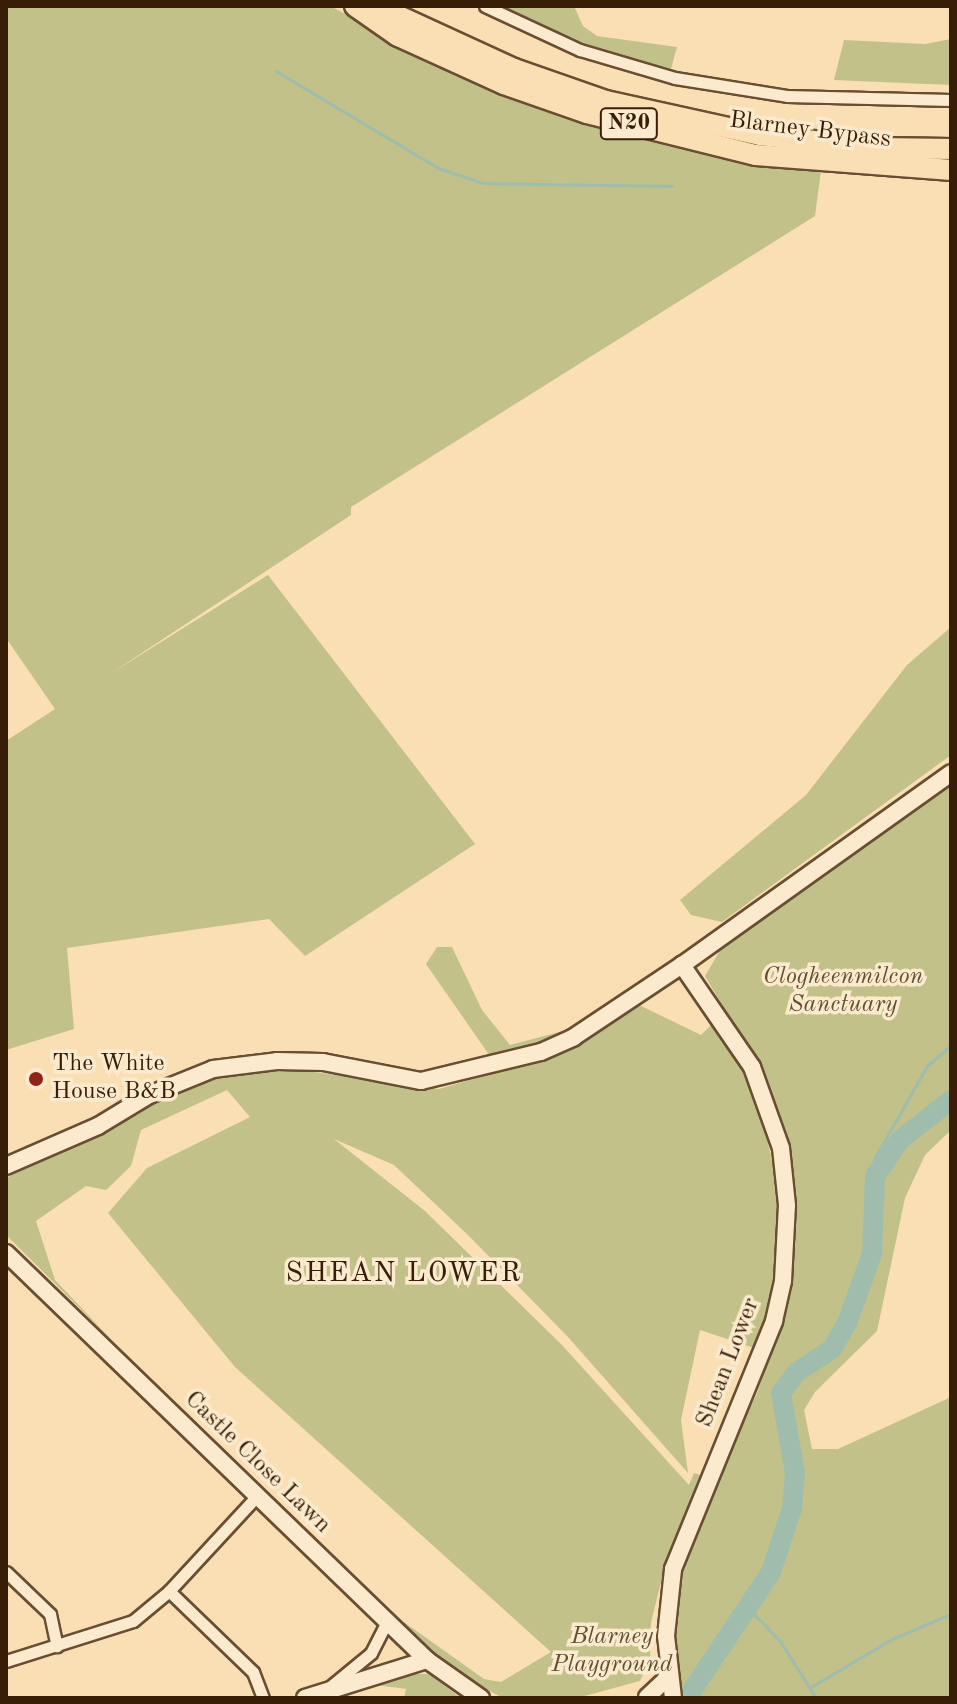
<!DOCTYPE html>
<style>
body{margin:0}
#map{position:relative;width:957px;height:1704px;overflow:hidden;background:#fbdfb4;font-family:"Old Standard TT",serif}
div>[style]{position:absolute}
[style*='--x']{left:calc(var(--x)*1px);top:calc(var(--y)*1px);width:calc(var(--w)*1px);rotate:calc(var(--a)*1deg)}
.green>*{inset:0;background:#c3c18a}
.stream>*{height:3px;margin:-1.5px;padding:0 1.5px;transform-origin:1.5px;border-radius:1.5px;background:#9fbdad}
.river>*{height:20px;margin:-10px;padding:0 10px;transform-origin:10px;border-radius:10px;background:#9fbdad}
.roads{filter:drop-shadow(2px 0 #694e32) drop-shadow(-2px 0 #694e32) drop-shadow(0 2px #694e32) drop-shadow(0 -2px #694e32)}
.street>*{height:11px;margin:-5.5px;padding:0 5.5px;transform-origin:5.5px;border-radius:5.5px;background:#fceace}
.secondary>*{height:16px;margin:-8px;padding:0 8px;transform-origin:8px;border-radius:8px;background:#fceace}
.highway>*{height:20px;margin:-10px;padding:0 10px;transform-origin:10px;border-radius:10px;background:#fbdfb4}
.dots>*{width:22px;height:22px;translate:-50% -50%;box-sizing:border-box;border:4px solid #fceace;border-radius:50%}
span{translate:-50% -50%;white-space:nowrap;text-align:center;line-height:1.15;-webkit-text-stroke:7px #fceace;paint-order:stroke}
.shield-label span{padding:2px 6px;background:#fceace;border:2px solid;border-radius:6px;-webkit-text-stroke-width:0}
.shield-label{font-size:22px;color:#381e06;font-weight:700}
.street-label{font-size:24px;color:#381e06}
.park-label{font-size:24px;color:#624f2e;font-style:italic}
.poi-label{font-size:24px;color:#381e06}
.left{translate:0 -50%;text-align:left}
.quarter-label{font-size:28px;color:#381e06;letter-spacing:2px}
.frame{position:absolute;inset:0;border:8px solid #381e06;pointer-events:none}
</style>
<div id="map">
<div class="green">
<i style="clip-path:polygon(6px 6px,330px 6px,426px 56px,762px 164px,821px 171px,815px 216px,351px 507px,351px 515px,110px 674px,268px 575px,475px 844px,305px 956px,269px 919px,67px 948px,74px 1029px,6px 1050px,6px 741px,55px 709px,6px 638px)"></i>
<i style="clip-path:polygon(497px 6px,574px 6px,583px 26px,597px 36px,677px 47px,671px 69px,596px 48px)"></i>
<i style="clip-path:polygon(951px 39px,951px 85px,834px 80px,844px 40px,925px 44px)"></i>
<i style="clip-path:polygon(951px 627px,951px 755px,722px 922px,691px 915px,680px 900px,806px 795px,907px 665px)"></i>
<i style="clip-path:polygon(951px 782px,951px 1130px,925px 1155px,905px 1198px,877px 1331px,815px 1392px,804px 1410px,812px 1449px,838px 1449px,951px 1397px,951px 1698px,692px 1698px,677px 1684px,671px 1637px,675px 1593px,699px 1519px,757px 1393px,791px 1293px,796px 1221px,789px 1151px,768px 1083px,705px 976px,725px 942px)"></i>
<i style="clip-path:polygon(437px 947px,452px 947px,482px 1010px,510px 1045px,582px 1026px,564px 1038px,492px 1059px,426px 964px)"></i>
<i style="clip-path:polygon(639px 1005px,701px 1035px,712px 1024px,728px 1042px,760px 1110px,775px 1173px,779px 1241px,767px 1316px,754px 1348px,700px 1330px,681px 1420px,688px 1473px,568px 1337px,468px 1235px,394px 1165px,334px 1139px,425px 1211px,561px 1344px,689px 1485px,694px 1473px,700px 1475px,666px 1561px,651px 1623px,650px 1659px,640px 1681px,577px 1698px,499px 1696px,445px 1666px,373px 1600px,484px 1679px,501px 1682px,551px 1652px,235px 1367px,108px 1213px,147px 1168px,250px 1117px,227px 1090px,141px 1130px,131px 1166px,106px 1190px,86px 1186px,36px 1221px,55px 1280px,111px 1339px,6px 1235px,6px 1178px,200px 1078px,278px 1067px,439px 1089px,532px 1062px,590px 1036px)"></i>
<i style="clip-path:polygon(407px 1674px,429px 1674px,458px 1696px,404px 1698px,406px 1689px,376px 1685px)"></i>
</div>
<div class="stream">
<i style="--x:276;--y:71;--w:189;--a:30.9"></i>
<i style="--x:438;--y:168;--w:47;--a:18.4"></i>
<i style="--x:483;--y:183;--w:189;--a:0.9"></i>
<i style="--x:875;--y:1176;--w:17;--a:-93"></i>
<i style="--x:874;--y:1159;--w:107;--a:-60.3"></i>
<i style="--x:927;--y:1066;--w:32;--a:-41"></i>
<i style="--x:750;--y:1610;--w:43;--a:45.9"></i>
<i style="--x:780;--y:1641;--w:67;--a:57.7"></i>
<i style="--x:811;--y:1687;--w:94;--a:-30.7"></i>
<i style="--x:892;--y:1639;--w:64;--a:-23"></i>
</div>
<div class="river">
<i style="--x:687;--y:1698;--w:151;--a:-56.3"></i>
<i style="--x:771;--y:1572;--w:67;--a:-71.8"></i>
<i style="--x:792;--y:1508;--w:35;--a:-85"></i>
<i style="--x:795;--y:1473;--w:81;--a:-99.9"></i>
<i style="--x:781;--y:1393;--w:26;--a:-53"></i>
<i style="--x:797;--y:1372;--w:42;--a:-33.3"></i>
<i style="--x:832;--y:1349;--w:30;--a:-60"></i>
<i style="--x:847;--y:1323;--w:73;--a:-70.1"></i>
<i style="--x:872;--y:1254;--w:78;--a:-87.8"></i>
<i style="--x:875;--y:1176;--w:44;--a:-55.2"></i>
<i style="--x:900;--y:1140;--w:65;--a:-38.1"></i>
</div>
<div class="roads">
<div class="street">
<i style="--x:485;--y:6;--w:105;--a:24.9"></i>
<i style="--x:580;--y:50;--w:99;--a:16.4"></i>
<i style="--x:675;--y:78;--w:113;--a:9.1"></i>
<i style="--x:787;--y:96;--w:164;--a:1.4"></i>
<i style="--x:6;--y:1572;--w:61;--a:43.7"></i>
<i style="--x:50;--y:1614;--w:33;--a:78"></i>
<i style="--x:169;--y:1591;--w:117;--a:44"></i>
<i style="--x:253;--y:1672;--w:28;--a:69"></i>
<i style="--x:6;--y:1661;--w:133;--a:-17.5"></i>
<i style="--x:133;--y:1621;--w:47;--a:-39.8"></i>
<i style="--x:169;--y:1591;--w:128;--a:-47.2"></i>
<i style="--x:331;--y:1686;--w:52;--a:-39.5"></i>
<i style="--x:371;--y:1653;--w:35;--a:-63"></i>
</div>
<div class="secondary">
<i style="--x:6;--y:1166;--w:100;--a:-23.5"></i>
<i style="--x:98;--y:1126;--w:60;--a:-31.3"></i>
<i style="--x:149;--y:1095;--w:69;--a:-22.1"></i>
<i style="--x:213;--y:1069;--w:64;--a:-7.1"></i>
<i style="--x:277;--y:1061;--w:46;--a:1.2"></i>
<i style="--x:323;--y:1062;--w:100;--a:11"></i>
<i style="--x:421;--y:1081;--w:123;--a:-13.6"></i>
<i style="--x:541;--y:1052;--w:36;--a:-24"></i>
<i style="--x:574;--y:1037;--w:130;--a:-33.7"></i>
<i style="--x:682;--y:965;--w:330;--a:-35.5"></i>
<i style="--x:6;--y:1253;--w:586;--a:44.03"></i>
<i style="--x:427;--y:1660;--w:66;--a:35.1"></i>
<i style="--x:647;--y:1697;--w:26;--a:-43"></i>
<i style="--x:666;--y:1679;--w:10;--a:-79"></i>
<i style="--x:305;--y:1698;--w:128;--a:-17.3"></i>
<i style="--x:673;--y:1698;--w:62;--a:-96.4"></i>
<i style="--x:666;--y:1636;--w:67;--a:-84"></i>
<i style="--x:673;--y:1569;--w:268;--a:-67.8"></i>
<i style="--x:774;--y:1321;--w:41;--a:-77.3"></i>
<i style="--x:783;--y:1281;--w:76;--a:-87"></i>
<i style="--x:787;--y:1205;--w:57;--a:-96"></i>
<i style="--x:781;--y:1148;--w:86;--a:-109.7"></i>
<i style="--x:752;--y:1067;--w:124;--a:-124.5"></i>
</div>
<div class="highway">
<i style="--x:355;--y:6;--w:52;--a:34.9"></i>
<i style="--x:398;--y:36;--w:116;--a:24.4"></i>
<i style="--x:504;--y:84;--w:88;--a:19.3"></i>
<i style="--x:587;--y:113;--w:174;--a:14"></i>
<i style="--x:756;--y:155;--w:196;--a:4.4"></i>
<i style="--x:377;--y:6;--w:151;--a:24.7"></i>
<i style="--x:514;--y:69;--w:97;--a:19.2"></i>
<i style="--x:606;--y:101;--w:158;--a:12.4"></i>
<i style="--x:760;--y:135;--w:121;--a:6.2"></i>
<i style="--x:880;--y:148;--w:71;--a:0.8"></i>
</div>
</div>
<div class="dots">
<i style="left:36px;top:1079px;background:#8f2418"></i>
</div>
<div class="shield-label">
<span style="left:629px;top:124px">N20</span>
</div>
<div class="street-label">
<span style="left:810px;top:131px;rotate:7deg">Blarney Bypass</span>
<span style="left:729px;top:1363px;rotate:-69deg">Shean Lower</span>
<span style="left:257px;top:1463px;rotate:44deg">Castle Close Lawn</span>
</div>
<div class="park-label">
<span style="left:843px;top:992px">Clogheenmilcon<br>Sanctuary</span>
<span style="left:612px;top:1652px">Blarney<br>Playground</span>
</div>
<div class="poi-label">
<span class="left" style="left:52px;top:1079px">The White<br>House B&amp;B</span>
</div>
<div class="quarter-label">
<span style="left:404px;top:1274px">SHEAN LOWER</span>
</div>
<div class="frame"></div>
</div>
